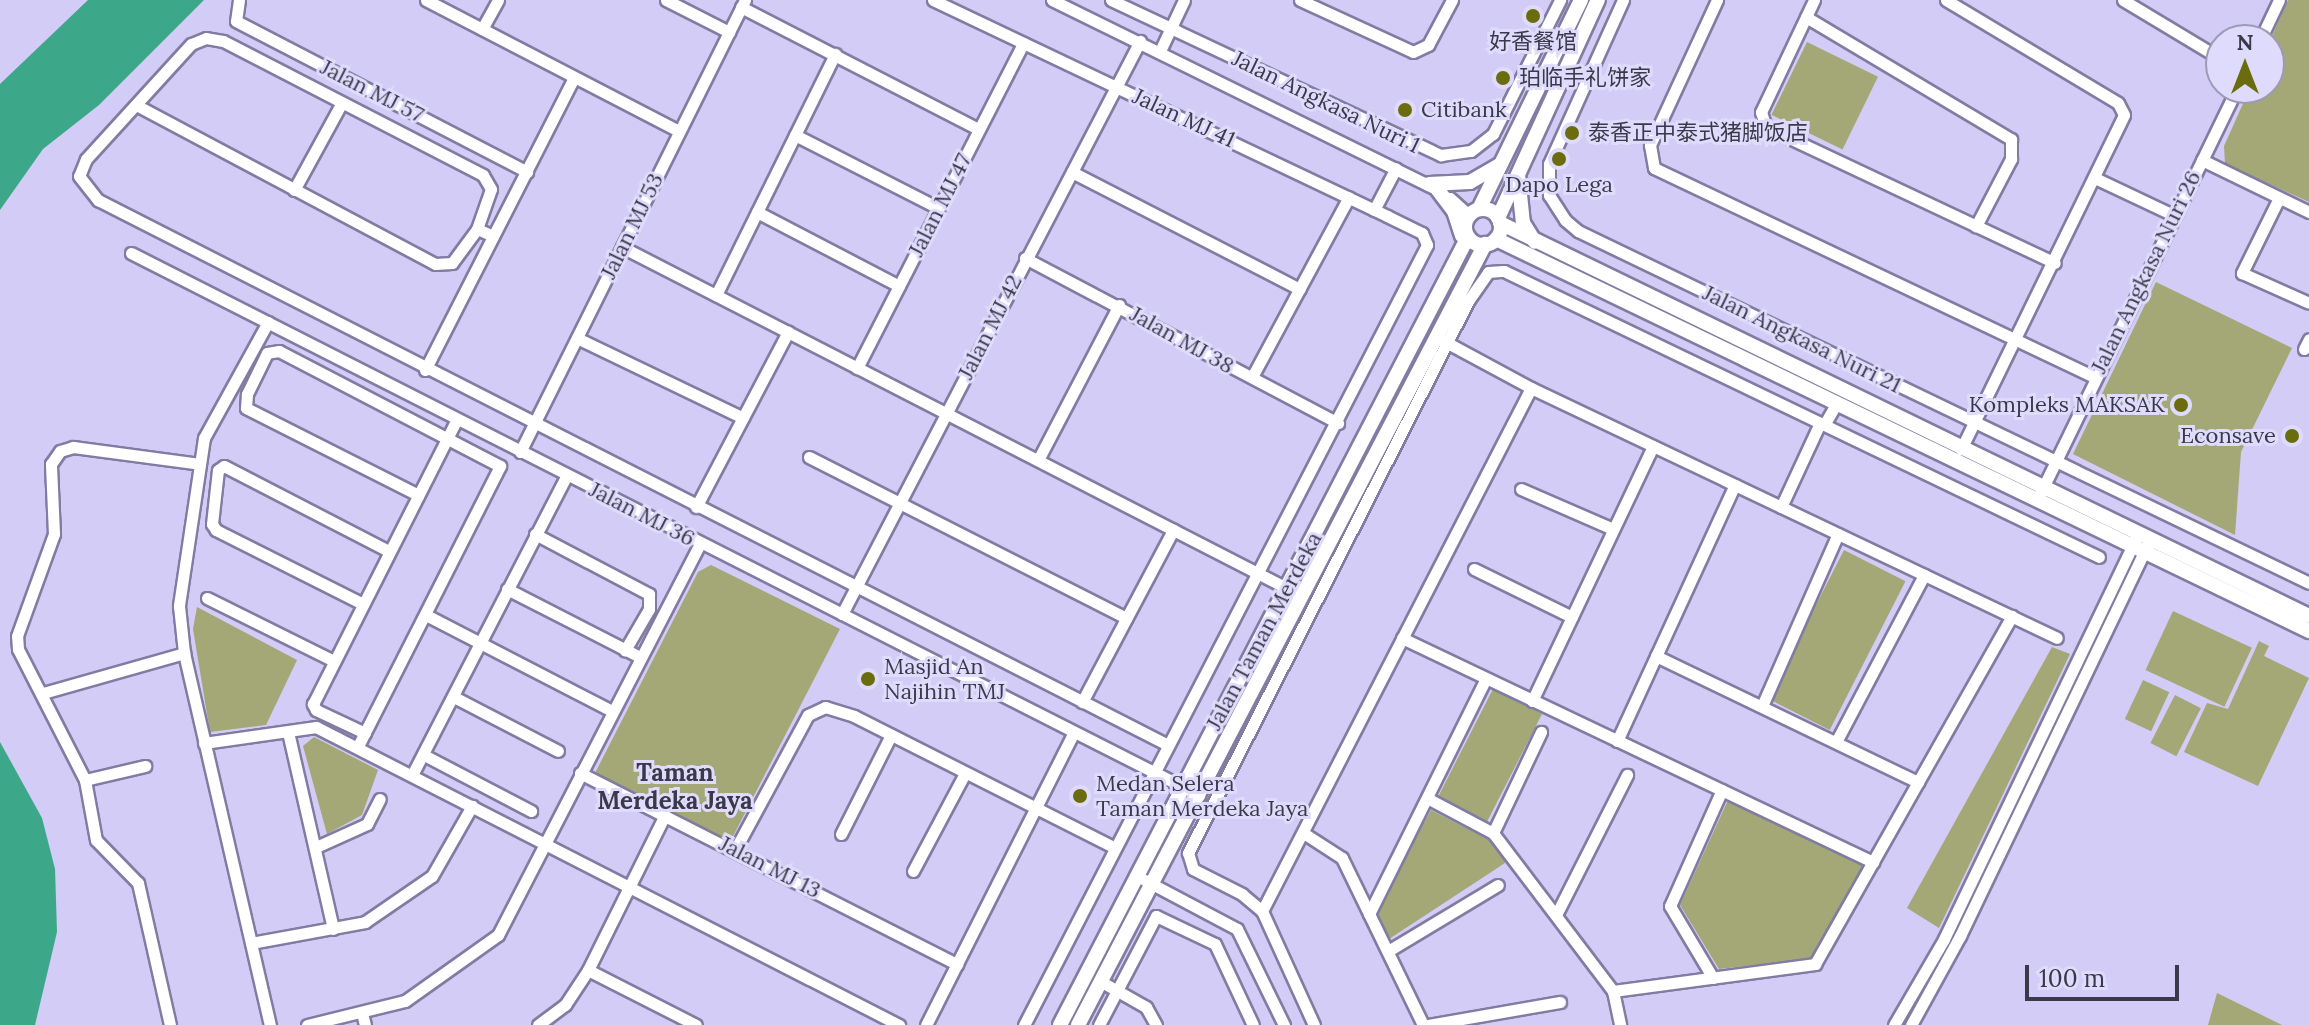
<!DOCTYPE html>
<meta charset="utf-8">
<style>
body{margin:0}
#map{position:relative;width:2309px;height:1025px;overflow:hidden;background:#d2ccf6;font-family:Lora,"Noto Sans SC",serif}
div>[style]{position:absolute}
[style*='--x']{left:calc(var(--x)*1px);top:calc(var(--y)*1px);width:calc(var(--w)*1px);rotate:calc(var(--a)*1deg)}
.green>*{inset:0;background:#a4a776;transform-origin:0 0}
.water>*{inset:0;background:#3ca789}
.roads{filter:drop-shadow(2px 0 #817ca2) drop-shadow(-2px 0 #817ca2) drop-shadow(0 2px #817ca2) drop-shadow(0 -2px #817ca2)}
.minor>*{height:11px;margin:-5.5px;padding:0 5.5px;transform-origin:5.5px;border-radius:5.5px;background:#fff}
.major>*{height:14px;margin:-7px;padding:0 7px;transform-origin:7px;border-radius:7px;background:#fff}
.major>.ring{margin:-7px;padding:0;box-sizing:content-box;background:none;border:14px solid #fff;border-radius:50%}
.dots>*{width:22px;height:22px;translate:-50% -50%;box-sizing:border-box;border:4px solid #dfdbfc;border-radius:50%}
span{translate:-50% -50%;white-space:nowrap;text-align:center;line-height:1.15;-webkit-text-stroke:6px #dfdbfc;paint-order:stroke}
.poi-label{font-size:22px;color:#3b3949}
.left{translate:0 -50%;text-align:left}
.right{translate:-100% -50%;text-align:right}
.street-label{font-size:22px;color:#3b3949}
.neighbourhood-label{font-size:24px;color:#3b3949;font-weight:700}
.north{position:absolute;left:2205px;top:24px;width:80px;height:80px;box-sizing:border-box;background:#dfdbfc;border:2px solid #9d9ab4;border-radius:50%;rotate:0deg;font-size:22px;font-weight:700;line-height:32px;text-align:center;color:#3b3949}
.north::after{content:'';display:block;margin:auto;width:28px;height:36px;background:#6a6c0d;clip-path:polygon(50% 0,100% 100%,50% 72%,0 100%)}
.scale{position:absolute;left:2025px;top:965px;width:154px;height:36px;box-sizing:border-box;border:4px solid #3b3949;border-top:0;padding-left:10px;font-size:24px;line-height:28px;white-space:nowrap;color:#3b3949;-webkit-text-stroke:6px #dfdbfc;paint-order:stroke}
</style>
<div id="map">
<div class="green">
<i style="clip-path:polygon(2288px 0,2309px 0,2309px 202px,2225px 164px,2224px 146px,2250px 88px,2269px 88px,2269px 43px)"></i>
<i style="left:1807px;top:42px;width:79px;height:81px;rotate:26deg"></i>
<i style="clip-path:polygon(2156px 282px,2292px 348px,2241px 452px,2235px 535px,2073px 454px)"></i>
<i style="left:1844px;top:550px;width:69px;height:167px;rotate:27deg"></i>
<i style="clip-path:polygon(711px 565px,840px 629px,729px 844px,595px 773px,698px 572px)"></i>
<i style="clip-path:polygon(197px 607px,297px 660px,266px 725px,210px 732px,193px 629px)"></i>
<i style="left:2173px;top:611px;width:87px;height:65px;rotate:25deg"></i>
<i style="clip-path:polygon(2259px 641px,2269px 646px,2264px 656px,2309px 678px,2258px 786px,2184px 752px,2207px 703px,2228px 709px)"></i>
<i style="clip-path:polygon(2052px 647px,2070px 654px,1939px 928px,1907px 908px)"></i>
<i style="left:2143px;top:680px;width:29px;height:43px;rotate:25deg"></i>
<i style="left:1493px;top:689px;width:55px;height:125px;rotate:27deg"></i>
<i style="left:2175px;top:695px;width:29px;height:54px;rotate:27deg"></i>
<i style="clip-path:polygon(314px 737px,378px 770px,362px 815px,327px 834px,303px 746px)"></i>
<i style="clip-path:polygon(1729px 798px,1864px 864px,1810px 959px,1719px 969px,1680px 905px)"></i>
<i style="clip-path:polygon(1431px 810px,1499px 845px,1505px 863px,1386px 941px,1374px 915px)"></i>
<i style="clip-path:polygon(2217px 993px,2282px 1025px,2208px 1025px)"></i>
</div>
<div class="water">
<i style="clip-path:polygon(88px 0,204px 0,99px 105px,43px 149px,0 210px,0 84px)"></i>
<i style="clip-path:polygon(0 742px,42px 818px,55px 869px,57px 932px,35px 1025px,0 1025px)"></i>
</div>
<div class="roads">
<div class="minor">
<i style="--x:239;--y:0;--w:21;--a:98"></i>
<i style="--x:236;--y:21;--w:328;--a:27.4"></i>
<i style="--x:426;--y:0;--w:285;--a:27.4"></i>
<i style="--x:666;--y:0;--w:71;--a:26.9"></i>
<i style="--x:933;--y:0;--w:503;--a:25.44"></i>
<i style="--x:1387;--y:216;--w:39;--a:26"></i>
<i style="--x:1422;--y:233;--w:13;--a:67"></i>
<i style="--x:1427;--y:245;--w:878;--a:117.32"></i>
<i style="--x:1052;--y:0;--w:428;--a:26.2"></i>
<i style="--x:1111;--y:0;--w:365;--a:25.2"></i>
<i style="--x:1441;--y:155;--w:30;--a:-8"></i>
<i style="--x:1471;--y:151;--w:28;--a:-38"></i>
<i style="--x:1493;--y:134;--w:150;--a:-63.4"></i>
<i style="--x:1300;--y:0;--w:124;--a:24.7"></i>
<i style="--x:1413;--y:52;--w:17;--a:-25"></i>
<i style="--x:1428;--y:45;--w:51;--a:-61.9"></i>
<i style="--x:1623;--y:0;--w:180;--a:114.3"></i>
<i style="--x:1549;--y:164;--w:31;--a:90"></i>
<i style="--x:1549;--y:195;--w:30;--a:57"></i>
<i style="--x:1565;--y:220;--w:17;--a:40"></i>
<i style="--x:1578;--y:231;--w:811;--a:25.71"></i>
<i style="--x:1717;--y:0;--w:160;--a:114.8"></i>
<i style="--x:1650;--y:145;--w:23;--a:80"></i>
<i style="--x:1654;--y:168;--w:488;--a:25.4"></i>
<i style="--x:1814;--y:0;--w:124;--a:115.3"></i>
<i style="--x:1761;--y:112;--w:16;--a:72"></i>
<i style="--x:1766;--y:127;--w:319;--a:25.2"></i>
<i style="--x:1946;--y:0;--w:200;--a:30.9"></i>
<i style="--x:2118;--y:103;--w:13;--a:63"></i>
<i style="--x:2124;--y:115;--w:372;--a:116"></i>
<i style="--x:2123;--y:0;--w:114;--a:31"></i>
<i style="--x:741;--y:7;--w:267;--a:27.2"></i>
<i style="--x:1806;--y:17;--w:239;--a:30.8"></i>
<i style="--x:2011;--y:139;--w:20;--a:90"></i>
<i style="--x:2011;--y:159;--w:76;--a:117.6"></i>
<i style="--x:482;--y:29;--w:33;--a:-61"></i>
<i style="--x:2260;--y:40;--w:44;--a:-64.6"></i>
<i style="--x:1160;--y:51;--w:56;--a:-64.8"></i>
<i style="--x:138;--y:106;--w:336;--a:28"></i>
<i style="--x:435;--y:264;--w:17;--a:-3"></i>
<i style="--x:452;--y:263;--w:42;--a:-53.7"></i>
<i style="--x:795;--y:135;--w:161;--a:27"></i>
<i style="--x:2202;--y:160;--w:119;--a:25.9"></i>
<i style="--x:1072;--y:172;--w:256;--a:27.2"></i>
<i style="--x:2097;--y:179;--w:84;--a:25.3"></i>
<i style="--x:294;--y:190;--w:98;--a:-61.3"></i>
<i style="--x:1450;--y:198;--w:25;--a:42"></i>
<i style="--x:2279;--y:198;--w:84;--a:116.3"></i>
<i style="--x:2242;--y:273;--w:73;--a:24.1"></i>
<i style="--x:1374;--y:210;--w:47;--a:-62.4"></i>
<i style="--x:757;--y:212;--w:160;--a:27.5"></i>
<i style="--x:493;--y:236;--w:17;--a:-156"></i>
<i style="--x:477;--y:229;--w:42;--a:-70.7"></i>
<i style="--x:491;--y:189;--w:16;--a:-120"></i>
<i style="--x:483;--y:175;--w:292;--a:-152.7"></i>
<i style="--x:223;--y:41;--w:17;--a:-170"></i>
<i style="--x:206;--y:38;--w:16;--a:158"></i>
<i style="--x:191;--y:44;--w:156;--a:132.4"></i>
<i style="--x:86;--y:159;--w:18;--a:112"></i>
<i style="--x:79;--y:176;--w:31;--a:52"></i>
<i style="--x:98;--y:200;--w:1201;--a:26.99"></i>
<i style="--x:622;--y:247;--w:762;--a:27.17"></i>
<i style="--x:131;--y:253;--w:1198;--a:26.91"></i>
<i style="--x:1025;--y:258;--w:354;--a:27.8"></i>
<i style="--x:716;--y:295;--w:269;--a:-63.7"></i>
<i style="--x:268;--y:322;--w:132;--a:118.9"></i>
<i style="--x:204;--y:438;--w:170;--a:98.5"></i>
<i style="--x:179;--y:606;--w:47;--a:83.9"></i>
<i style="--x:184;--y:653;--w:382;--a:77"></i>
<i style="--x:577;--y:338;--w:184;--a:25.7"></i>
<i style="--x:1442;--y:340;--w:101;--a:28.3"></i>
<i style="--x:1531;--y:388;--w:582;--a:25.42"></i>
<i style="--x:2304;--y:349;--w:11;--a:-63"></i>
<i style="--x:857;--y:368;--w:365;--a:-62.9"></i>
<i style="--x:425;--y:370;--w:328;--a:-63"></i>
<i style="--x:1252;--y:377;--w:204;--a:-61.7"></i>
<i style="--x:1824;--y:425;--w:24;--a:-60"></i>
<i style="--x:520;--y:452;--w:505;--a:-63.54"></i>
<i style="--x:809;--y:457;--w:356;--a:26.9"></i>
<i style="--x:1038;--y:460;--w:175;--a:-62.4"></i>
<i style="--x:1521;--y:489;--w:100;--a:23.5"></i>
<i style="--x:2040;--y:494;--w:451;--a:-64.1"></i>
<i style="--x:696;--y:507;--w:198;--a:-62.3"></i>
<i style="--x:1781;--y:507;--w:93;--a:-65.1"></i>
<i style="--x:535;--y:534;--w:129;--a:27.8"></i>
<i style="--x:649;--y:594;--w:15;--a:90"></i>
<i style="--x:649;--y:609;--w:48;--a:120.3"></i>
<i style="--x:1474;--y:569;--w:109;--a:26.1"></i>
<i style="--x:507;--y:589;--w:149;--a:27.1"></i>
<i style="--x:207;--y:598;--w:142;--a:26.4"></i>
<i style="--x:363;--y:604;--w:165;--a:-153.3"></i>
<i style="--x:216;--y:530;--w:7;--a:-124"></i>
<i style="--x:212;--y:524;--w:54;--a:-83.7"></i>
<i style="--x:218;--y:470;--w:7;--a:-34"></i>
<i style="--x:224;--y:466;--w:186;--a:27.3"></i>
<i style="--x:842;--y:614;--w:646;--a:-62.52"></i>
<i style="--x:426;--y:615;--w:209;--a:27.3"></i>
<i style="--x:1402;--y:638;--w:522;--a:25.44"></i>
<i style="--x:1656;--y:656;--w:291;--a:25.7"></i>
<i style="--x:43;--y:693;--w:147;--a:-15.8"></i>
<i style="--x:454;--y:697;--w:117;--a:27.4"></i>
<i style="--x:1532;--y:701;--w:282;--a:-64.6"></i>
<i style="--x:1082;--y:702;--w:195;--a:-62.1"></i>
<i style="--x:1762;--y:706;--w:188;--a:-66.2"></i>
<i style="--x:288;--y:732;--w:202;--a:77.1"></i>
<i style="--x:365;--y:733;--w:54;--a:-154.9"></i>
<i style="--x:316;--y:710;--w:7;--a:-117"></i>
<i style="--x:313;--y:704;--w:319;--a:-63.2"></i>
<i style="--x:1617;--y:741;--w:282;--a:-65.3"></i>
<i style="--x:1836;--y:742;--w:189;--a:-62.2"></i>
<i style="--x:204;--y:743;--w:113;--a:-8.1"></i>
<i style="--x:316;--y:727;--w:655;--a:27.07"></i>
<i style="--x:358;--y:746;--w:314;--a:-63.1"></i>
<i style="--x:500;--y:466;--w:249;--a:-152.5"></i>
<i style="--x:279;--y:351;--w:12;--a:171"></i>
<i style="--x:267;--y:353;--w:46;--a:116"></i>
<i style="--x:247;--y:394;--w:14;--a:94"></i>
<i style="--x:246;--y:408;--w:193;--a:26.8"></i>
<i style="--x:424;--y:755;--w:121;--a:27.6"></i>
<i style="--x:580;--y:773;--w:423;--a:26.9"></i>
<i style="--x:412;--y:775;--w:336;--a:-62.7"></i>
<i style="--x:85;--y:780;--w:62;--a:-13.1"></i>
<i style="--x:1427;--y:798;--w:75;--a:27.9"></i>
<i style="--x:1493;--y:833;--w:198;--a:52.8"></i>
<i style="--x:1613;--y:991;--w:35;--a:78"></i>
<i style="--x:1493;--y:833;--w:112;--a:-64.6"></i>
<i style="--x:841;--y:834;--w:111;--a:-63.2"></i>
<i style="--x:1305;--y:834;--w:44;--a:33"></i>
<i style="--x:1342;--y:858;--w:186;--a:64.1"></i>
<i style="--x:316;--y:847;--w:56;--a:-24.3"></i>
<i style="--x:367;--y:824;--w:28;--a:-63"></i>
<i style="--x:736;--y:848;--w:151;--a:-61.6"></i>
<i style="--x:808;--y:715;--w:19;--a:-25"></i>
<i style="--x:825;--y:707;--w:30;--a:17"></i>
<i style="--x:854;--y:716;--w:292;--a:26.8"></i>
<i style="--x:913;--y:871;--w:111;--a:-62"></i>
<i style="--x:1137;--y:876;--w:113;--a:27.9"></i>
<i style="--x:1237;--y:929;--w:107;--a:63.9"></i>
<i style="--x:1262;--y:911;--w:588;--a:-62.78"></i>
<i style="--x:1557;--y:913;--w:155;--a:-63.1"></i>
<i style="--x:1369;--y:914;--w:263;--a:-63.6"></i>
<i style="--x:251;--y:943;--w:116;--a:-10.4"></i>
<i style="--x:365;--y:922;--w:81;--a:-34.5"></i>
<i style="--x:432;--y:876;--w:81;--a:-60.3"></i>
<i style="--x:1388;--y:951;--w:128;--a:-31"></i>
<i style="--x:588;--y:970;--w:121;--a:27"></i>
<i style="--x:1713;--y:978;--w:84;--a:-120.8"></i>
<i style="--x:1670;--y:906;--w:127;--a:-65.9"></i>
<i style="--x:1100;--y:981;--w:53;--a:29.5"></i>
<i style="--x:1146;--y:1007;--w:21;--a:61"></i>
<i style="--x:1613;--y:991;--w:204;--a:-7.6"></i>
<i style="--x:1815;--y:964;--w:400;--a:-60.5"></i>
<i style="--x:362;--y:1013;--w:12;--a:76"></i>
<i style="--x:170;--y:1025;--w:146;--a:-102.7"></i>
<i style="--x:138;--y:883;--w:60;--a:-134.3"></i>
<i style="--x:96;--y:840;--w:61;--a:-100.4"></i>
<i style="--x:85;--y:780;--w:147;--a:-117.1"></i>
<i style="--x:18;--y:649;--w:13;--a:-94"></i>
<i style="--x:17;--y:636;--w:109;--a:-70.1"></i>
<i style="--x:54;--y:534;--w:70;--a:-92.5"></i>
<i style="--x:51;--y:464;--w:16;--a:-55"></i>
<i style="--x:60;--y:451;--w:14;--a:-17"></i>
<i style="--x:73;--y:447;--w:128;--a:7.6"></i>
<i style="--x:307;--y:1025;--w:101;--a:-13.8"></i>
<i style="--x:405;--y:1001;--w:114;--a:-35.4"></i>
<i style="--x:498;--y:935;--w:440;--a:-62.7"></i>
<i style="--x:538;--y:1025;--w:34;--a:-37"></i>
<i style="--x:565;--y:1005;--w:42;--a:-56.7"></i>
<i style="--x:588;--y:970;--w:173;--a:-63.6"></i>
<i style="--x:926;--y:1025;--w:328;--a:-63.2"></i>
<i style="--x:1099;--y:1025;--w:123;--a:-62.4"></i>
<i style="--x:1156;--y:916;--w:65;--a:25.4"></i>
<i style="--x:1215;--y:944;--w:89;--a:64.9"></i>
<i style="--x:1314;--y:1025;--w:125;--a:-114.5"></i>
<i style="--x:1262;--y:911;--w:26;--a:-140"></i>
<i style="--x:1242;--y:894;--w:55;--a:-153"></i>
<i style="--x:1193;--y:869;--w:17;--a:-107"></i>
<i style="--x:1188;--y:853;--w:619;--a:-63.1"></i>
<i style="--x:1468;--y:301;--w:35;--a:-55"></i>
<i style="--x:1488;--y:272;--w:16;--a:-4"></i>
<i style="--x:1504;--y:271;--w:660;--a:25.67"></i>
<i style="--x:1428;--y:1025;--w:134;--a:-9.9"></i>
<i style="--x:1894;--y:1025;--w:99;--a:-59.8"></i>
<i style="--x:1944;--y:939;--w:444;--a:-64.4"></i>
<i style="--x:1911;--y:1025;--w:102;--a:-61.2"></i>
<i style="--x:1960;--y:936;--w:433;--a:-64.4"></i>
</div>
<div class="major">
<i style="--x:1518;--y:175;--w:48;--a:84.1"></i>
<i style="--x:1523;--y:223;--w:22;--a:58"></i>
<i style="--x:1429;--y:184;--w:41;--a:-2.8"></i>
<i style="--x:1470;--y:182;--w:34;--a:-30"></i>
<i style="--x:1438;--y:190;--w:26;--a:53"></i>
<i style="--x:1454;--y:211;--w:26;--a:72"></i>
<i style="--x:1479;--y:209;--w:233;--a:-64"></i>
<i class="ring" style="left:1465px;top:209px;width:22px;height:22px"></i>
<i style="--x:1498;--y:218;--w:240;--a:-65.4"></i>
<i style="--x:1500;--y:223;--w:899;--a:25.91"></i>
<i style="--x:1496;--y:239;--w:903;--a:25.74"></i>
<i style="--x:1060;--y:1025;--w:887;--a:-62.63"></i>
<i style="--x:1078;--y:1025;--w:881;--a:-62.47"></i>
</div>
</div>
<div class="dots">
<i style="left:1533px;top:16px;background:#6a6c0d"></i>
<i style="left:1503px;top:78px;background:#6a6c0d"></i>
<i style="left:1405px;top:110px;background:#6a6c0d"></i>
<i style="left:1572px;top:133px;background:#6a6c0d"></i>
<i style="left:1559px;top:159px;background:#6a6c0d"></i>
<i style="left:2181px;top:405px;background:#6a6c0d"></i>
<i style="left:2292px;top:436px;background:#6a6c0d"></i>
<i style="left:868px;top:679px;background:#6a6c0d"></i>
<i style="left:1080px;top:796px;background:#6a6c0d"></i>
</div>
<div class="poi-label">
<span style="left:1533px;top:42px">好香餐馆</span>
<span class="left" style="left:1519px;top:78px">珀临手礼饼家</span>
<span class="left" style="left:1421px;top:110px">Citibank</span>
<span class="left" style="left:1588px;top:133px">泰香正中泰式猪脚饭店</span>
<span style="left:1559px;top:185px">Dapo Lega</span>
<span class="right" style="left:2165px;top:405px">Kompleks MAKSAK</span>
<span class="right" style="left:2276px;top:436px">Econsave</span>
<span class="left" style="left:884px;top:679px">Masjid An<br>Najihin TMJ</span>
<span class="left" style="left:1096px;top:796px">Medan Selera<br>Taman Merdeka Jaya</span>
</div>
<div class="street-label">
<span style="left:372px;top:91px;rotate:27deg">Jalan MJ 57</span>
<span style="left:1326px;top:102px;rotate:26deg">Jalan Angkasa Nuri 1</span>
<span style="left:1184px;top:118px;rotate:25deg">Jalan MJ 41</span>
<span style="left:940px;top:205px;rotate:-63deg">Jalan MJ 47</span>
<span style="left:632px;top:226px;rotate:-64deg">Jalan MJ 53</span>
<span style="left:2146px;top:272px;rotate:-64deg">Jalan Angkasa Nuri 26</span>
<span style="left:990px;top:327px;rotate:-63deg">Jalan MJ 42</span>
<span style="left:1802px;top:339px;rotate:26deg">Jalan Angkasa Nuri 21</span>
<span style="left:1182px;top:340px;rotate:29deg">Jalan MJ 38</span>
<span style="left:642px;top:514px;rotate:27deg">Jalan MJ 36</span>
<span style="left:1264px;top:631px;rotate:-62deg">Jalan Taman Merdeka</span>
<span style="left:770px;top:867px;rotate:27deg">Jalan MJ 13</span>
</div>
<div class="neighbourhood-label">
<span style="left:675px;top:787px">Taman<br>Merdeka Jaya</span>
</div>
<div class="north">N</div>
<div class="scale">100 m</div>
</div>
